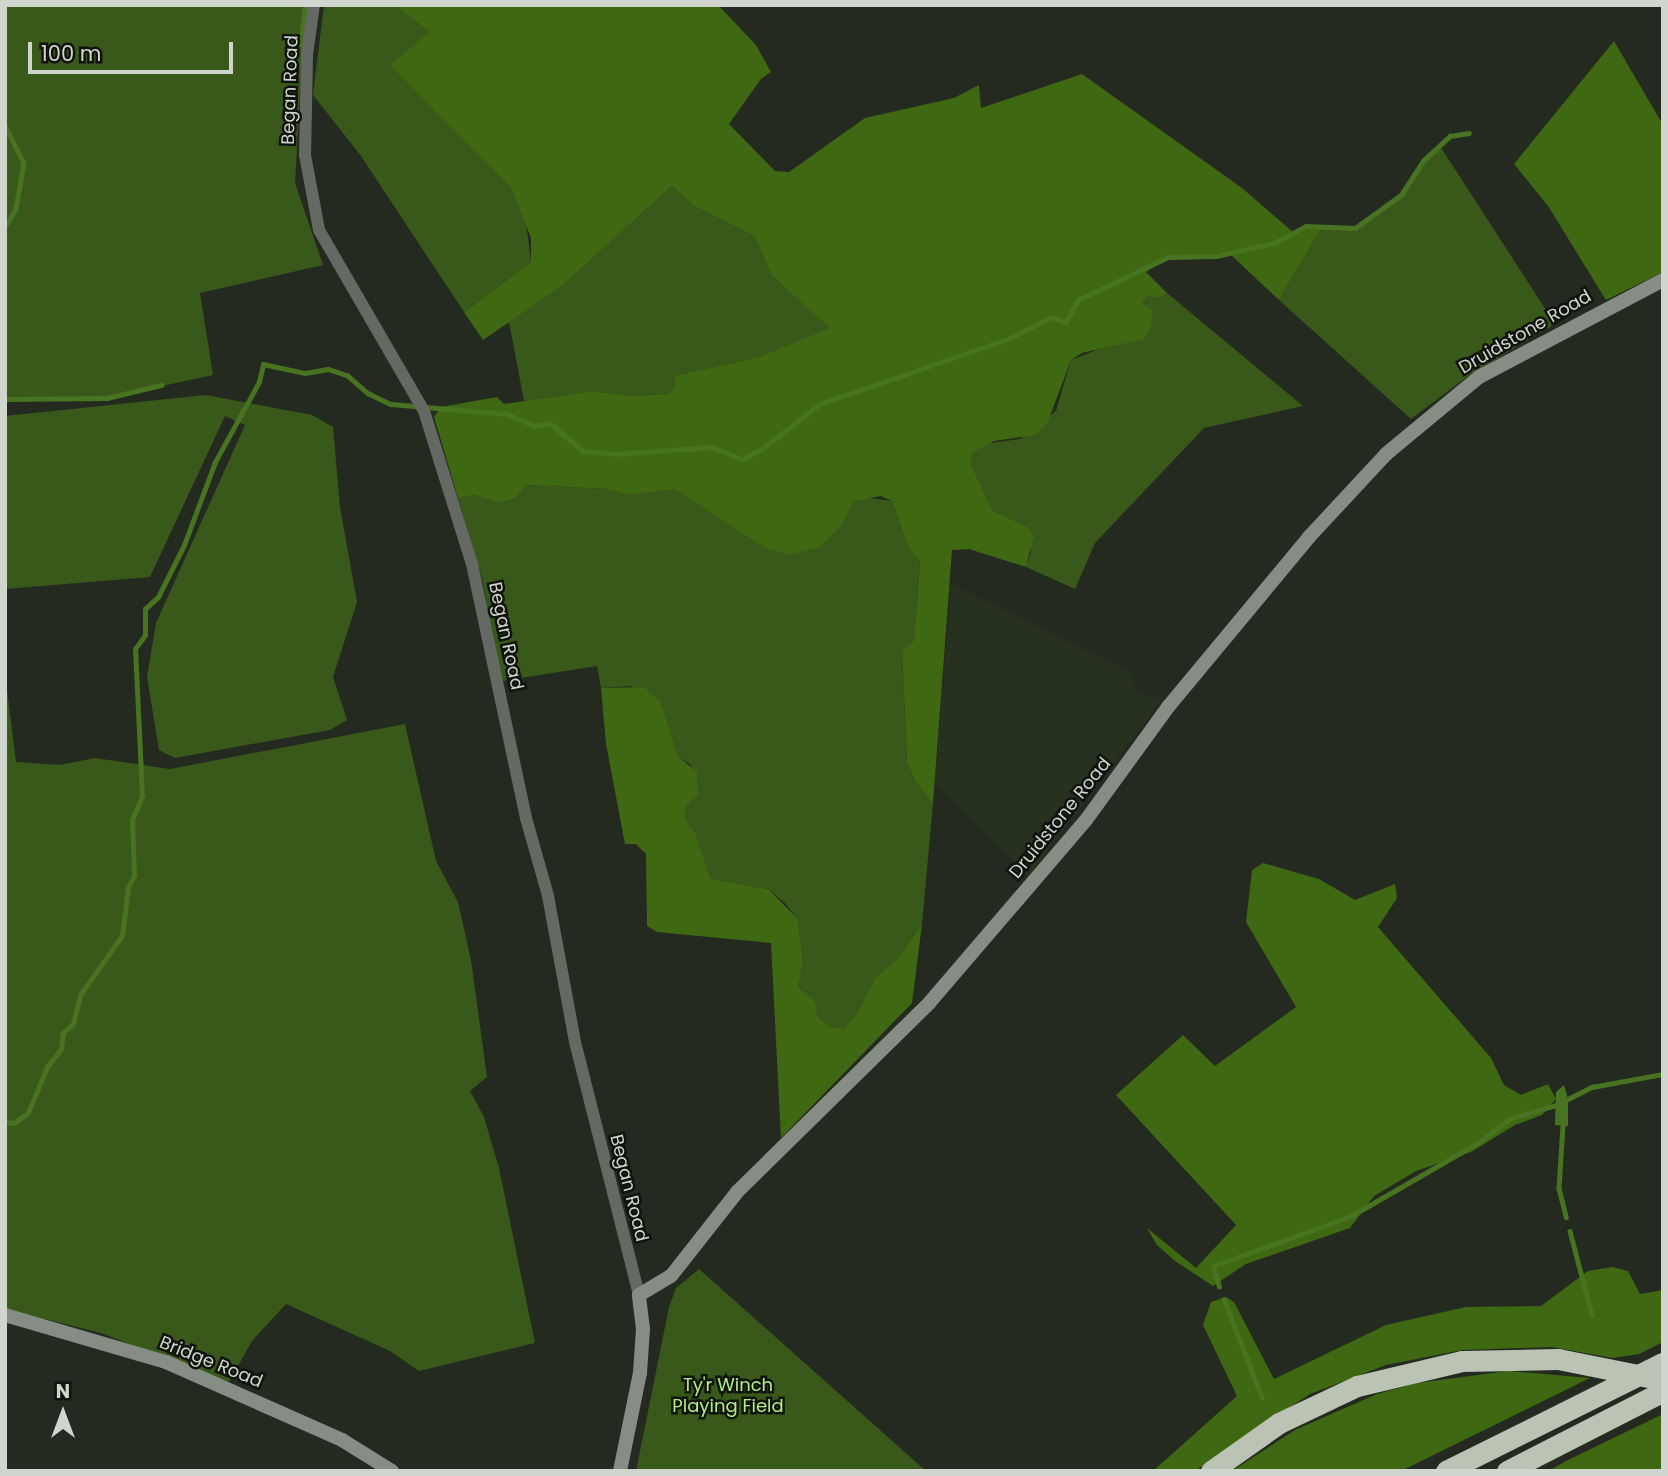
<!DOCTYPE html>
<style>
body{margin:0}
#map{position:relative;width:1668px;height:1476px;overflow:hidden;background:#242a1f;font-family:Poppins,sans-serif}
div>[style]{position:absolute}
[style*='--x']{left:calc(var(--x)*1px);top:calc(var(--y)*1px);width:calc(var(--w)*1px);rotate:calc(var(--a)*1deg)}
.built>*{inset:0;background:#273120}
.green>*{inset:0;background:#38591a}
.forest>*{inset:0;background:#3e6812}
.water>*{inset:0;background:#487321}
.stream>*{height:4.5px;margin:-2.25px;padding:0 2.25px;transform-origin:2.25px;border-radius:2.25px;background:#487321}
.street>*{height:12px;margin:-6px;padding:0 6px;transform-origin:6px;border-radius:6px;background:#656963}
.secondary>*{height:14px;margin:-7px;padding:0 7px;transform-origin:7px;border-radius:7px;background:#878d84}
.highway>*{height:21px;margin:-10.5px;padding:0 10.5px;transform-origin:10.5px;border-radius:10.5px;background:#bac3b4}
.highway-bridge>*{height:21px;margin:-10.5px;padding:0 10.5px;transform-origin:10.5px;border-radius:10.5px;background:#bac3b4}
span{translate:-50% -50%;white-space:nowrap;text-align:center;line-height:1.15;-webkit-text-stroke:5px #0f120d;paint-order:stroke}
.street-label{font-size:18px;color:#d0d5cd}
.park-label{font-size:18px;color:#b2ef83}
.frame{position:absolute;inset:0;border:7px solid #d0d5cd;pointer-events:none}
.north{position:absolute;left:28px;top:1378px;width:70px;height:70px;-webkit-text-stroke:5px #0f120d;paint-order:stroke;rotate:0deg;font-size:19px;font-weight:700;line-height:28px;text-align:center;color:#d0d5cd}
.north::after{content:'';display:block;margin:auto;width:24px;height:32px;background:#d0d5cd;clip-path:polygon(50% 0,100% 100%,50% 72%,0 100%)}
.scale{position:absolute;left:28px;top:42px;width:205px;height:32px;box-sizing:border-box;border:4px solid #d0d5cd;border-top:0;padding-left:9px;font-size:21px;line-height:24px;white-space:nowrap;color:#d0d5cd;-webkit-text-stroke:5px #0f120d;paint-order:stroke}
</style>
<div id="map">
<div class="built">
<i style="clip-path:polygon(951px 584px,1127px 670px,1137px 691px,1161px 701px,1028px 876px,935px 783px)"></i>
</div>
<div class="green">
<i style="clip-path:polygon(5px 5px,305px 5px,295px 183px,323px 265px,200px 293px,213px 375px,107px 398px,5px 399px)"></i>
<i style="clip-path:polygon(324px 5px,395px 5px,429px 32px,391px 65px,512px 189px,525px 214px,531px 262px,464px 312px,361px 156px,313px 95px)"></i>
<i style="clip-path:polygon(1440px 146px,1555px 324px,1468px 376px,1411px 419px,1279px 300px,1323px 226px,1355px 228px,1374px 218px,1400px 195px,1423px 161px)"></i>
<i style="clip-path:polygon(672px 186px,694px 206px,754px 236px,772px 276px,831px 328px,758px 357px,676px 376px,675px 388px,669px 393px,635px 396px,591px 391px,524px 401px,509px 322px,562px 286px)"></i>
<i style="clip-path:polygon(1167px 293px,1303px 406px,1204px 428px,1095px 543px,1075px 589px,1026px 567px,1031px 552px,1026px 526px,993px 511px,971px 464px,973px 452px,983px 444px,1020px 439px,1056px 411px,1071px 360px,1099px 349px,1147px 295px,1161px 298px)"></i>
<i style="clip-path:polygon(206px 395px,312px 415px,333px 427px,340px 507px,357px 602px,333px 677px,347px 720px,330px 730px,175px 758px,159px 750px,147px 677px,156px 623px,245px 425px,225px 416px,150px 577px,5px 589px,5px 416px)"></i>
<i style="clip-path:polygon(526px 485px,606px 489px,626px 495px,675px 488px,763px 547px,842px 525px,854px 501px,862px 497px,892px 501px,908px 547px,920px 560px,914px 642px,902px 652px,907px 762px,916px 783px,933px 803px,922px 924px,896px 960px,875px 978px,856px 1015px,844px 1028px,831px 1028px,818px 1017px,815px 1000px,798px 987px,803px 963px,798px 919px,785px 903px,768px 889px,711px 879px,696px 834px,685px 819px,685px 807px,698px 795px,691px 765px,678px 756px,662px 704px,631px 686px,601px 688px,597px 666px,502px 681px,482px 578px,458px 498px,475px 495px,498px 503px,516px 498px)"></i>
<i style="clip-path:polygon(5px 673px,16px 762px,60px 765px,95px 758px,170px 769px,405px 724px,436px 861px,458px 902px,471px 960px,487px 1077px,470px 1091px,484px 1117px,499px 1168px,535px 1343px,419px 1371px,390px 1351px,286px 1304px,252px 1341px,229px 1382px,101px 1333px,5px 1309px)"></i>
<i style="clip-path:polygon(699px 1269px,808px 1366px,926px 1471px,636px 1471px,669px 1307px,676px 1288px)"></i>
</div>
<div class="forest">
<i style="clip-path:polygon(395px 5px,718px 5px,756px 45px,771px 72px,761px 79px,729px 124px,775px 171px,789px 172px,865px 118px,954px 98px,979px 85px,981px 108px,1082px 74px,1242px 188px,1293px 232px,1323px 226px,1279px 300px,1229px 253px,1168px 257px,1146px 272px,1167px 293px,1161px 298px,1147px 296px,1142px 303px,1152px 310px,1151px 328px,1143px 339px,1082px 353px,1071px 360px,1047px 424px,1035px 435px,994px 441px,973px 452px,971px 464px,993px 511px,1026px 526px,1034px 536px,1026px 567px,969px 549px,952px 550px,933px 803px,916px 783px,907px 762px,902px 651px,914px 641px,920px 561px,908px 547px,892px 501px,881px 496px,854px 501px,842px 525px,820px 547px,788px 555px,763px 547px,675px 489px,626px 495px,606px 489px,526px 485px,516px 498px,498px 503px,475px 495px,458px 498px,434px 417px,441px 407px,497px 397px,504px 404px,591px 391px,635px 396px,669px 393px,675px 388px,675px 376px,758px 357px,830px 328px,772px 276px,754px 236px,694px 206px,672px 186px,562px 286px,483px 340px,464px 312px,531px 262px,531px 238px,512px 189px,390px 65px,429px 32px)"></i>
<i style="clip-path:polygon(1614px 41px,1663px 125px,1663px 272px,1606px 300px,1548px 206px,1514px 164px)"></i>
<i style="clip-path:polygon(644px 687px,662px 704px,678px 756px,697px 772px,698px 795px,685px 807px,685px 819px,696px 834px,711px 879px,768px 889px,798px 919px,803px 963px,798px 987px,815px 1000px,818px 1017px,831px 1028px,844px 1028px,856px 1015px,875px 978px,896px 960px,922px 924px,912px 1003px,781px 1138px,771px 943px,657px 932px,647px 926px,646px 854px,636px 844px,625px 844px,606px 744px,601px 688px)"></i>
<i style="clip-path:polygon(1263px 863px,1319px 879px,1355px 900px,1395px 884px,1397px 898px,1378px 927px,1491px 1058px,1504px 1085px,1521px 1095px,1548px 1084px,1556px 1099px,1542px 1115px,1515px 1125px,1471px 1152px,1416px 1171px,1374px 1196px,1350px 1228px,1246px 1264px,1213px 1286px,1175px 1261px,1157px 1245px,1147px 1228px,1196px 1268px,1236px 1225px,1116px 1095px,1183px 1035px,1215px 1066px,1296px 1007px,1246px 922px,1252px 870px)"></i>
<i style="clip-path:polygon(1612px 1267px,1628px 1271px,1640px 1294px,1663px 1290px,1663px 1342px,1639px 1354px,1613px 1358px,1551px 1347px,1462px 1350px,1386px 1365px,1310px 1394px,1195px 1471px,1153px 1471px,1237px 1396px,1203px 1325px,1211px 1302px,1226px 1297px,1234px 1302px,1274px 1379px,1386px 1325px,1466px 1307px,1541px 1306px,1588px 1271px)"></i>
<i style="clip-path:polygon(1508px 1371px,1590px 1378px,1401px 1471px,1232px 1471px,1295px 1430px,1377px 1394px,1417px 1383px)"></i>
<i style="clip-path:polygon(1663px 1414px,1663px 1471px,1548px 1471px,1570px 1459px)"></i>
</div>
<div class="water">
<i style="clip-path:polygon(1564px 1085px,1568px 1099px,1568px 1126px,1555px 1125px,1556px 1092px)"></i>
</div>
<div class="stream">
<i style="--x:300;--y:46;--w:41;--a:-83"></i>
<i style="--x:5;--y:125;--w:42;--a:63.4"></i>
<i style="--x:24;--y:163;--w:47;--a:99.9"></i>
<i style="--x:16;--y:209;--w:21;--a:121"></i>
<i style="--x:5;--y:399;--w:102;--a:-0.6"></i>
<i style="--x:107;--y:398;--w:56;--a:-13.5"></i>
<i style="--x:1568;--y:1099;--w:27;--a:-27"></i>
<i style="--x:1592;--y:1087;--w:72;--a:-10.4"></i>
<i style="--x:5;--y:1122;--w:9;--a:6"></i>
<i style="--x:14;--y:1123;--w:17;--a:-36"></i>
<i style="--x:28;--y:1113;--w:50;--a:-67.6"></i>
<i style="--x:47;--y:1067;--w:23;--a:-52"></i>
<i style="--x:61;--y:1049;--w:16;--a:-83"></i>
<i style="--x:63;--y:1033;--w:13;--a:-42"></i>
<i style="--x:73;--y:1024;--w:30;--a:-76"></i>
<i style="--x:80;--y:995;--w:72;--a:-54.6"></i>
<i style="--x:122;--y:936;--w:49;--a:-83"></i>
<i style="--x:128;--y:887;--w:13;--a:-61"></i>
<i style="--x:134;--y:876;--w:56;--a:-92"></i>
<i style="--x:132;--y:820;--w:26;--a:-67"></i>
<i style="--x:142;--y:796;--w:147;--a:-92.7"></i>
<i style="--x:135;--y:649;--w:17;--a:-54"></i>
<i style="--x:145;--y:635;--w:26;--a:-90"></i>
<i style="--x:145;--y:609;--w:18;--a:-43"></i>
<i style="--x:158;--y:597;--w:58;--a:-63.4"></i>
<i style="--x:184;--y:545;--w:89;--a:-69.5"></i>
<i style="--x:215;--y:462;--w:91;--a:-61.2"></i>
<i style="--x:259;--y:382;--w:18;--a:-77"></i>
<i style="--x:263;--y:364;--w:43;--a:12.1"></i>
<i style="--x:305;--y:373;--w:23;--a:-10"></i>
<i style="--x:328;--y:369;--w:20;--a:18"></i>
<i style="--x:347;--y:375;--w:28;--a:41"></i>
<i style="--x:368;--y:393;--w:25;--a:26"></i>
<i style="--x:391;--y:404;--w:116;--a:4.9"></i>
<i style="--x:507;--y:414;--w:30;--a:23"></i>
<i style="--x:535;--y:426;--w:15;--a:-11"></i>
<i style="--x:550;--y:423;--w:43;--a:40.3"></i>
<i style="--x:583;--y:451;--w:32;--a:5"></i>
<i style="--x:615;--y:454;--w:97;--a:-4.1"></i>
<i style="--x:712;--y:447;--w:32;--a:22"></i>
<i style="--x:742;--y:459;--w:22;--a:-27"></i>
<i style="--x:762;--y:449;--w:73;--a:-37.8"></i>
<i style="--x:820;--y:404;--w:199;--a:-19.1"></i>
<i style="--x:1008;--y:339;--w:49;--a:-26.6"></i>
<i style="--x:1052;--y:317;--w:15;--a:20"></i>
<i style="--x:1066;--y:322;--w:25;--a:-61"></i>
<i style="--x:1078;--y:300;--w:100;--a:-25.5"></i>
<i style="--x:1168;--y:257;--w:48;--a:-1.2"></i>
<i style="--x:1216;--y:256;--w:59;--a:-12.6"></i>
<i style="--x:1274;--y:243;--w:36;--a:-28"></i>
<i style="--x:1306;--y:226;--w:49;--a:2.3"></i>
<i style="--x:1355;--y:228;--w:57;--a:-35.7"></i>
<i style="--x:1401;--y:195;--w:40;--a:-57.1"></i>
<i style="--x:1423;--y:161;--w:37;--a:-43"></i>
<i style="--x:1450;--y:136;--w:19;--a:-9"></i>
<i style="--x:1563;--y:1126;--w:62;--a:93.7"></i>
<i style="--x:1559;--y:1188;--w:30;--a:76"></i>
<i style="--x:1570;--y:1231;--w:87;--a:75.3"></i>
<i style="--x:1219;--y:1287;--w:22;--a:-106"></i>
<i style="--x:1213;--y:1266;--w:147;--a:-19.9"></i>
<i style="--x:1351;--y:1216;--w:148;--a:-30"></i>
<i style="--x:1479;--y:1142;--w:38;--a:-37"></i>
<i style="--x:1509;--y:1119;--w:49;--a:-16.6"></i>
<i style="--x:1224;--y:1299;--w:105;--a:68.8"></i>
</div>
<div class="street">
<i style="--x:314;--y:5;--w:50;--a:98"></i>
<i style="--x:307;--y:55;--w:100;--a:91.1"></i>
<i style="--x:305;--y:155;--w:76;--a:79.4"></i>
<i style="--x:319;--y:230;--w:209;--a:59.9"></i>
<i style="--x:424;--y:411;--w:160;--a:72.6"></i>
<i style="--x:472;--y:564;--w:260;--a:78"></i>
<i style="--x:526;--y:818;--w:81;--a:74.2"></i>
<i style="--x:548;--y:896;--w:148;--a:79.5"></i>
<i style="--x:575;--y:1042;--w:261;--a:75.8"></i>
</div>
<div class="secondary">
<i style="--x:5;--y:1315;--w:168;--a:16.3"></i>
<i style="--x:166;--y:1362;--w:193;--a:23.9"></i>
<i style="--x:342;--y:1440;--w:59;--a:31.8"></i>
<i style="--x:620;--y:1471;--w:100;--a:-78.5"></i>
<i style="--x:640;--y:1373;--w:44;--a:-86.1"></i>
<i style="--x:643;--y:1329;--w:34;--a:-97"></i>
<i style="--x:639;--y:1295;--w:37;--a:-31"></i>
<i style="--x:671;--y:1276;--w:108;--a:-51.8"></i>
<i style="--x:738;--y:1191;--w:269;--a:-44.5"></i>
<i style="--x:930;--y:1002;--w:240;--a:-49.4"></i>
<i style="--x:1086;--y:820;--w:140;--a:-54"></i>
<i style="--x:1168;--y:707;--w:221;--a:-50.3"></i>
<i style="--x:1309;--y:537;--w:113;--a:-47.1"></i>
<i style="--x:1386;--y:454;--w:121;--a:-39.6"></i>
<i style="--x:1479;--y:377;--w:208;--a:-27.8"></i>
</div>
<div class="highway">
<i style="--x:1211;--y:1471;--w:83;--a:-35.2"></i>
<i style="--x:1279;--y:1423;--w:86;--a:-25.4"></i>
<i style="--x:1357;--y:1386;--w:108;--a:-13.4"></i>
<i style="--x:1462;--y:1361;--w:96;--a:-1.2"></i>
<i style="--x:1446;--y:1471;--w:242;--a:-26.5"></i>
<i style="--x:1507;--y:1471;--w:175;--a:-27.1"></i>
</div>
<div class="highway-bridge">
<i style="--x:1558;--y:1359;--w:107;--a:11.3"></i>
</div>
<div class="street-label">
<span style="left:290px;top:90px;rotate:-88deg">Began Road</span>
<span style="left:1525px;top:332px;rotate:-30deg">Druidstone Road</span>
<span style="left:506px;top:636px;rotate:78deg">Began Road</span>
<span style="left:1060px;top:818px;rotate:-51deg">Druidstone Road</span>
<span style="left:629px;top:1188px;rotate:76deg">Began Road</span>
<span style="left:211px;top:1362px;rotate:22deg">Bridge Road</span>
</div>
<div class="park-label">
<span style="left:728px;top:1396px">Ty'r Winch<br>Playing Field</span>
</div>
<div class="frame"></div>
<div class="north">N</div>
<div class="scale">100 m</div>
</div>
